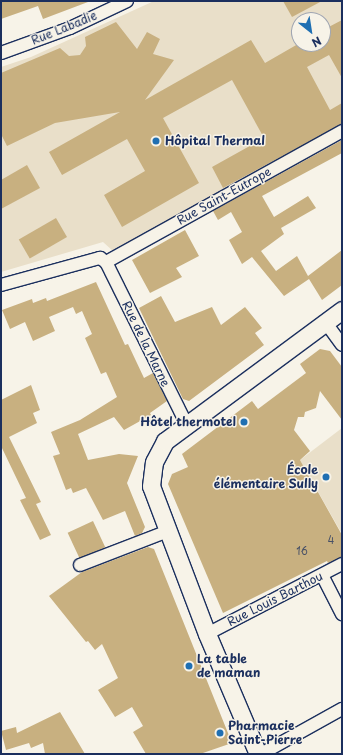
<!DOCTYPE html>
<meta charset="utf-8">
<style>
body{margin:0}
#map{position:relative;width:343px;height:755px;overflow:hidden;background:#f7f3e8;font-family:"Playpen Sans",sans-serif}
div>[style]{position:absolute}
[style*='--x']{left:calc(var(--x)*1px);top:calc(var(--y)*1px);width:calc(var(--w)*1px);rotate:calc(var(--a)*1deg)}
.built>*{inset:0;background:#e9dfc9}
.building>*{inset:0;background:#c8b080;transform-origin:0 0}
.roads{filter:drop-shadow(1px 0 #1b2f5e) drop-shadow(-1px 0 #1b2f5e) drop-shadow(0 1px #1b2f5e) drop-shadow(0 -1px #1b2f5e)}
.street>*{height:12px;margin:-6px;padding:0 6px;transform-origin:6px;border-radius:6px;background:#f7f3e8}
.secondary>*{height:17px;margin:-8.5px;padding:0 8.5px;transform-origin:8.5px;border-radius:8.5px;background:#f7f3e8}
.dots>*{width:11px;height:11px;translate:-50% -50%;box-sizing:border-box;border:2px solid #f7f3e8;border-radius:50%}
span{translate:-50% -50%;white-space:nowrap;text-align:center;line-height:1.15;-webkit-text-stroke:3px #f7f3e8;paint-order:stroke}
.number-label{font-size:10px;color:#464f66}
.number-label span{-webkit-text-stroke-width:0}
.street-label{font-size:12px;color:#1b2f5e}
.poi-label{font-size:12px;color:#1b2f5e;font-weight:700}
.left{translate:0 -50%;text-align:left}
.right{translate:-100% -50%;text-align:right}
.frame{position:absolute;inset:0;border:2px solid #1b2f5e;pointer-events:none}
.north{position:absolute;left:291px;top:12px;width:40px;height:40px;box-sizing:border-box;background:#f7f3e8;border:1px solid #9fa5b1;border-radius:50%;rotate:150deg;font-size:11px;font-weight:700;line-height:16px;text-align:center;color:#1b2f5e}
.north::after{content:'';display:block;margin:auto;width:14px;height:18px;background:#1f6fb2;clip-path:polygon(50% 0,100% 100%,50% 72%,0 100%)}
</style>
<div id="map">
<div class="built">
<i style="clip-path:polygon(evenodd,154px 1px,342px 1px,342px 124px,113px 251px,103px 242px,1px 272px,1px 67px,31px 57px,154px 1px,299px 20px,323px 20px,323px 44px,299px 44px,299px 20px)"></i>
<i style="clip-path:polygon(342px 428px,342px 534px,300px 460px)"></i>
</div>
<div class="building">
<i style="clip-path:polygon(1px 1px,88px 1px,88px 2px,43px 19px,38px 6px,1px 19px)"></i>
<i style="clip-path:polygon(283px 1px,322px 1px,292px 17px)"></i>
<i style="clip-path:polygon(342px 20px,342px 78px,329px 55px,307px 67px,330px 110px,342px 103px,342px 124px,223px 188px,212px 167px,264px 138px,232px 80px,163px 118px,199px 183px,122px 227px,104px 195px,145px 171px,127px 139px,62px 175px,49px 152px,120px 112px,55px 123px,7px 146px,1px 134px,1px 73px,60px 48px,69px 56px,80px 55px,86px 46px,85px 37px,116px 22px,137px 49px,147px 32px,160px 39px,153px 54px,174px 60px,145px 100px,251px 40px,265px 63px,298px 44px,323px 44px,323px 30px)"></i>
<i style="clip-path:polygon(342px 140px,342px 153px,262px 196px,274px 217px,308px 196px,316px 208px,281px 228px,284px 234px,261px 251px,276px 271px,297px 256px,308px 276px,342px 250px,342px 285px,322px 300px,309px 279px,284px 296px,252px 257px,242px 264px,229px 240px,242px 232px,231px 212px,218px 220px,213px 211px)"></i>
<i style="clip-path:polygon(27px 165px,40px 188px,1px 209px,1px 180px)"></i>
<i style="left:56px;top:218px;width:22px;height:43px;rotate:60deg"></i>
<i style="clip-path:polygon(185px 230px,199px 256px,176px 268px,182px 277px,150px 293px,132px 260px)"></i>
<i style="clip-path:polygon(96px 282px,125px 345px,128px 344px,144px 378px,153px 373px,167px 401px,150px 413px,151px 415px,124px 430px,114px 417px,78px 434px,88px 460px,119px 454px,138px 456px,127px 483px,145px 527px,142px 533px,135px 536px,125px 511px,103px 520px,86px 488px,73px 493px,71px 488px,66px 490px,53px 456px,60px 454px,51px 432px,80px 420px,117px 397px,106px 372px,101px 374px,85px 338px,92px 334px,82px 311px,76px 314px,73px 307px,49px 317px,55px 331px,33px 341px,25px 322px,10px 329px,2px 310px,32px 299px,33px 303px,46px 298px,47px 301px)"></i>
<i style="clip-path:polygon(161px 296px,175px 322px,212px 307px,221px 325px,245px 307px,262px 328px,255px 333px,264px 345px,189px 401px,183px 399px,139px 308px)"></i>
<i style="clip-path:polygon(320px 349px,330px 351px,342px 367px,342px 420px,320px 391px,316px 408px,305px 412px,304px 417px,298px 417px,294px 430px,310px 451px,300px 460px,342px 535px,342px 557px,328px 563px,327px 561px,223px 613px,168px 484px,172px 474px,188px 467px,182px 454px,219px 426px,252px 401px,258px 409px,306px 373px,300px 364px)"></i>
<i style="clip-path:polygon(31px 385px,40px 410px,33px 413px,37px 423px,9px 437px,41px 502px,36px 504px,51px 535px,40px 540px,20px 500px,26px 498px,1px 446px,1px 400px)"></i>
<i style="left:93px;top:521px;width:29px;height:28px;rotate:65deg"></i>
<i style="clip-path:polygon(148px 547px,154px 549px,232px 743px,200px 754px,146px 754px,133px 732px,143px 726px,132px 707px,115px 717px,98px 690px,118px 678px,102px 644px,95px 650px,88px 641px,86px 642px,49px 596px,82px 572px)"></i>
<i style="clip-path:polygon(60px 712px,85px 754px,45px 754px,43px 743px,31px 748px,29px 743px,6px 750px,1px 731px,16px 727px,17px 733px)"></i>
</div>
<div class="roads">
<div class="street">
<i style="--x:1;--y:53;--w:73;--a:-19.9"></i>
<i style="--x:70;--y:28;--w:63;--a:-25.3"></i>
<i style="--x:106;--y:262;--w:270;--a:-29"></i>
<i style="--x:1;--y:285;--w:103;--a:-15.3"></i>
<i style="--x:100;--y:258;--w:7;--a:34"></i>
<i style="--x:106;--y:262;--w:182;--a:63.6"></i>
<i style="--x:326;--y:323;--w:27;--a:54"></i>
<i style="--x:80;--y:565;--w:94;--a:-21.1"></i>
<i style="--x:322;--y:575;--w:44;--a:62.9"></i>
<i style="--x:207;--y:634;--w:152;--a:-27.4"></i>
<i style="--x:261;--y:754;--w:93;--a:-29.1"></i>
</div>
<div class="secondary">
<i style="--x:258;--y:754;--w:130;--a:-113"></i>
<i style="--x:207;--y:634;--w:158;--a:-110.7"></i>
<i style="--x:151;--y:486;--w:24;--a:-83"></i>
<i style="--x:154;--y:462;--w:24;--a:-62"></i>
<i style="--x:165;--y:441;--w:220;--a:-36.5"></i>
</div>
</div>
<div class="dots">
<i style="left:156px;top:141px;background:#1f6fb2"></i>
<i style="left:244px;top:422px;background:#1f6fb2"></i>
<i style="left:326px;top:477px;background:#1f6fb2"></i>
<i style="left:189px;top:666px;background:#1f6fb2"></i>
<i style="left:220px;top:733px;background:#1f6fb2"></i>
</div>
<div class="number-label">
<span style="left:331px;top:540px">4</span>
<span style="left:302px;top:551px">16</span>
</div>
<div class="street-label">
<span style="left:64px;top:28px;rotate:-22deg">Rue Labadie</span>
<span style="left:224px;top:196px;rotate:-29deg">Rue Saint-Eutrope</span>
<span style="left:146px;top:344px;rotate:64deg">Rue de la Marne</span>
<span style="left:275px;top:599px;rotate:-27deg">Rue Louis Barthou</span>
</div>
<div class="poi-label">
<span class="left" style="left:165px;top:141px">Hôpital Thermal</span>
<span class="right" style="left:236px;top:422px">Hôtel thermotel</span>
<span class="right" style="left:318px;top:477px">École<br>élémentaire Sully</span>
<span class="left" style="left:197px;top:666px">La table<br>de maman</span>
<span class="left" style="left:228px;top:733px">Pharmacie<br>Saint-Pierre</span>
</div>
<div class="frame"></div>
<div class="north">N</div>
</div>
